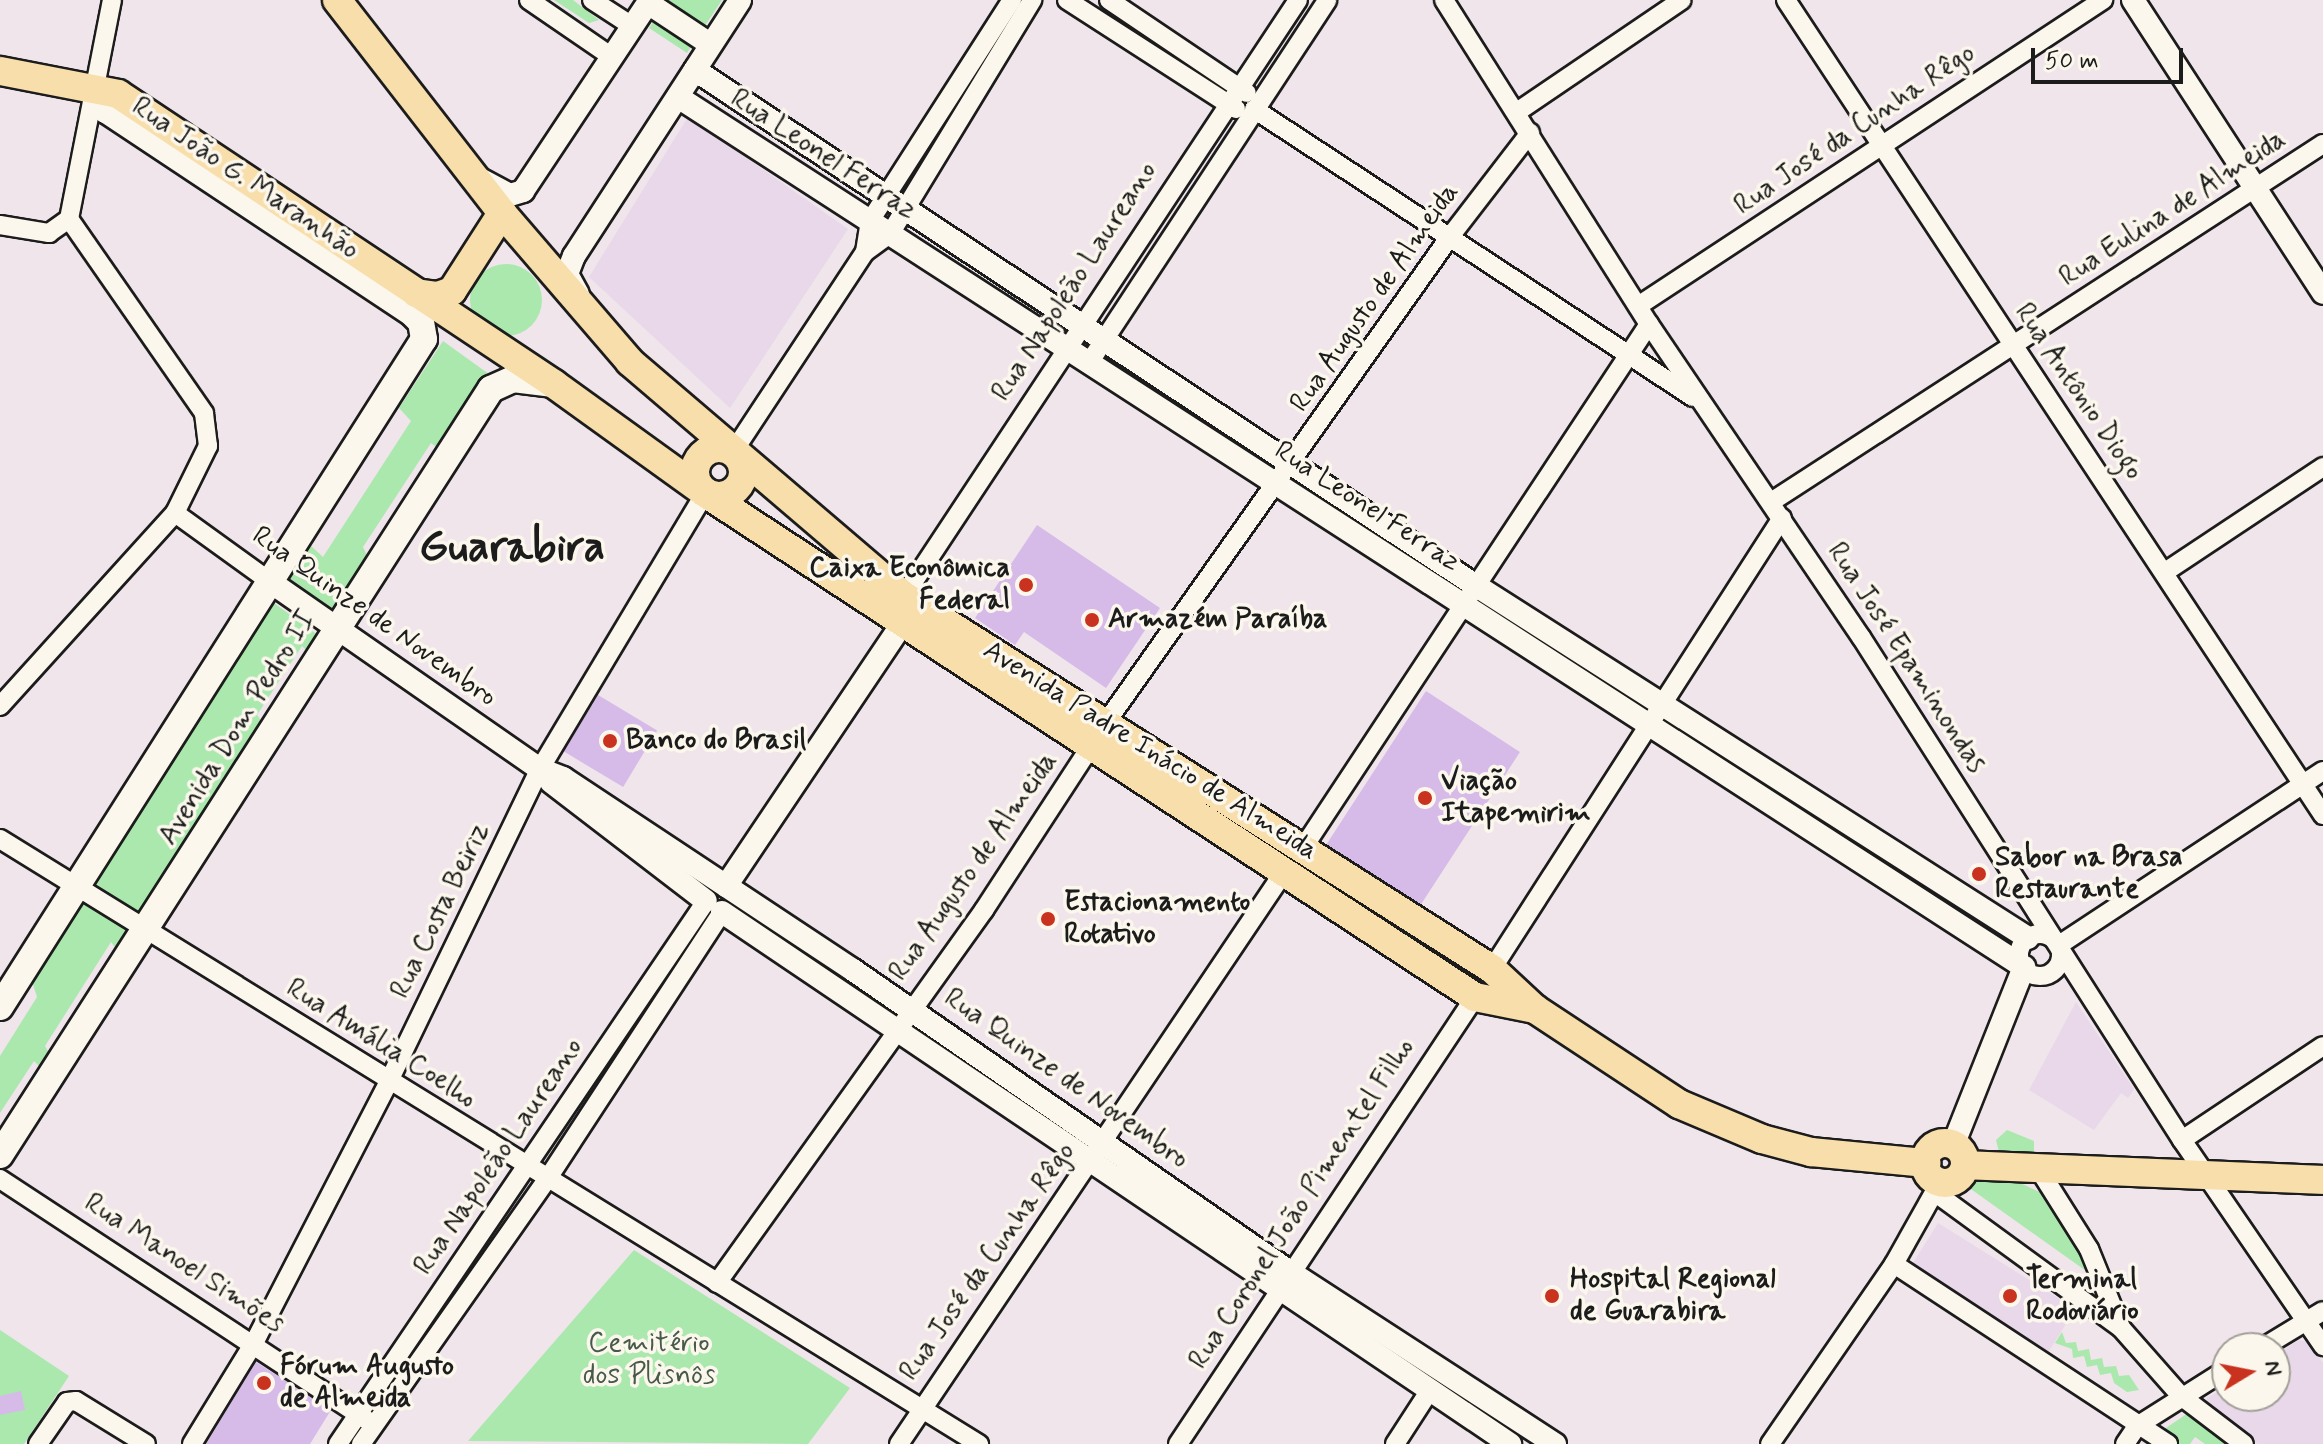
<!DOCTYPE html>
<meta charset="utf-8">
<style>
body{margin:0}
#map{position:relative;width:2323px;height:1444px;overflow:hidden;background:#f0e5eb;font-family:Mynerve,sans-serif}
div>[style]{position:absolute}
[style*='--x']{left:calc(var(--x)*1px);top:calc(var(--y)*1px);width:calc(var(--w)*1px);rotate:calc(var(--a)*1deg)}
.built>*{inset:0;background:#e8d8ea;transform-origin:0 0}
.green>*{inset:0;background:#aae8ae}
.round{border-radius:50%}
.building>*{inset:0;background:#d6bbe9;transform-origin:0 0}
.roads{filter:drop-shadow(2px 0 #1c1c1c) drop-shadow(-2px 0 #1c1c1c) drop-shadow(0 2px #1c1c1c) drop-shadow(0 -2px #1c1c1c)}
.minor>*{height:18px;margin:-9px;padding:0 9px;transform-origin:9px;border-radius:9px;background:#fbf7ec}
.minor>.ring{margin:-9px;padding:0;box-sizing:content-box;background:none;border:18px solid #fbf7ec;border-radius:50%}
.tertiary>*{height:22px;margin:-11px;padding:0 11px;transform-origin:11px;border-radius:11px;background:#fbf7ec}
.secondary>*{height:26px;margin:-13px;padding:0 13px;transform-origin:13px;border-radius:13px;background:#fbf7ec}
.primary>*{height:28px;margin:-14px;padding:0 14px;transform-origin:14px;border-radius:14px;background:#f8deab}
.primary>.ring{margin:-14px;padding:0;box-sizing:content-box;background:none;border:28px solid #f8deab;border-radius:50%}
.dots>*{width:22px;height:22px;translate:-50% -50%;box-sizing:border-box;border:4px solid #fbf7ec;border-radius:50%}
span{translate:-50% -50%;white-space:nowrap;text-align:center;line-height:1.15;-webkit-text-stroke:7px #fbf7ec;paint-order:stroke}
.street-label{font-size:28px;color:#1c1c1c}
.poi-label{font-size:28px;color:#1c1c1c;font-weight:700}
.right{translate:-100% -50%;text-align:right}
.left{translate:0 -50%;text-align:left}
.park-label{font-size:28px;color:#475948}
.town-label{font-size:44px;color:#1c1c1c;font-weight:700}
.north{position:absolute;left:2211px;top:1332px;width:80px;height:80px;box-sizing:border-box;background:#fbf7ec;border:2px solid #a29f99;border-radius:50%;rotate:80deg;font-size:22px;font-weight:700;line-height:32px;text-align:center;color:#1c1c1c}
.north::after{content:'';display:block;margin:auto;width:28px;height:36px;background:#c8321e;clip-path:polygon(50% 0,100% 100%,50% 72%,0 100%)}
.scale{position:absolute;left:2031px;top:48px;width:152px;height:36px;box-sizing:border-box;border:4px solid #1c1c1c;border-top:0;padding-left:10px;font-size:24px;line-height:28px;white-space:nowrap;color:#1c1c1c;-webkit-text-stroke:6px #fbf7ec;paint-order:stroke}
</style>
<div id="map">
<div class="built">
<i style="clip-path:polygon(688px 117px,848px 229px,730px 408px,589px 277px)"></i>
<i style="clip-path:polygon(2076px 1002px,2134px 1089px,2128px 1098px,2121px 1093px,2094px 1130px,2029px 1090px)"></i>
<i style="left:1938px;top:1223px;width:162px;height:50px;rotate:32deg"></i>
<i style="clip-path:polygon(2299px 1340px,2309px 1342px,2323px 1363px,2323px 1444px,2258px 1444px,2206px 1408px,2207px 1398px,2227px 1386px,2227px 1396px,2275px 1396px,2275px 1355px)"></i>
</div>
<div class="green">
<i style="clip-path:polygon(554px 0,573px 0,599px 20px,589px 23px)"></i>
<i style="clip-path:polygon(667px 0,722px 0,687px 53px,649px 28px)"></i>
<i class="round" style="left:470px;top:264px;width:72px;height:72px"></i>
<i style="clip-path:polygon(443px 341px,493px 377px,443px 452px,431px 443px,363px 547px,370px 562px,337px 613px,289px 578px,309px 544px,323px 557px,411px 421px,399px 408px)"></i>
<i style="clip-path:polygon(274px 603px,322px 638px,311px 655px,302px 646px,257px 715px,266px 727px,143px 917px,93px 882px)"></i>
<i style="clip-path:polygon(81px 900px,132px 934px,120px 954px,111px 942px,45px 1046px,53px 1060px,44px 1071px,34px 1061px,0 1113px,0 1056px,37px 997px,31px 978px)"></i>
<i style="clip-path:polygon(2007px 1130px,2034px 1141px,2034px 1152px,1999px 1152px,1996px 1140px)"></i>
<i style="clip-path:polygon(1966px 1178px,2014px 1180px,2048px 1196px,2096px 1278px,1968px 1187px)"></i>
<i style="clip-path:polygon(634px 1250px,850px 1388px,808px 1444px,468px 1441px)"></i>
<i style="clip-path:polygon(0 1330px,69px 1376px,24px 1444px,0 1444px)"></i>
<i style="clip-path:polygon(2062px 1332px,2066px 1343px,2076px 1342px,2078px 1351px,2089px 1349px,2091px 1360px,2102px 1358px,2104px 1367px,2116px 1366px,2119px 1376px,2129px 1375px,2139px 1390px,2127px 1392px,2114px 1383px,2111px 1373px,2100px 1375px,2097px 1365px,2087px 1367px,2084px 1356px,2073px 1358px,2072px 1349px,2055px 1343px)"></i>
<i style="clip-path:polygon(2188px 1413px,2233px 1444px,2205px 1444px,2195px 1437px,2190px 1444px,2177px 1444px,2164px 1437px,2163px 1430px)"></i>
</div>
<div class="building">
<i style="clip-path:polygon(1037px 525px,1160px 608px,1106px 688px,1024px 632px,1015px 645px,975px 618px)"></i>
<i style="left:1426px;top:691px;width:112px;height:183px;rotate:33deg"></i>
<i style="left:598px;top:695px;width:69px;height:66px;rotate:31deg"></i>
<i style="clip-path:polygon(256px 1362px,331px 1410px,310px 1444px,206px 1444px)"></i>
<i style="clip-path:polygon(21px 1391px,25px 1410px,0 1415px,0 1396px)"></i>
</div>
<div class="roads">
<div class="minor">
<i style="--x:529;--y:0;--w:101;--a:34.5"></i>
<i style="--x:592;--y:0;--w:48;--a:33"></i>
<i style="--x:1067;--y:0;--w:201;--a:32.8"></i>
<i style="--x:1109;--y:0;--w:166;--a:34"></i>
<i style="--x:1444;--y:0;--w:383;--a:57.7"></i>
<i style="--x:1649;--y:324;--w:378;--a:55.9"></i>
<i style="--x:1861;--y:637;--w:597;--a:57.46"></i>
<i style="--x:2182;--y:1140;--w:250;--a:55.6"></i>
<i style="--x:1786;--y:0;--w:976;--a:56.62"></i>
<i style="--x:1254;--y:109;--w:525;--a:33.27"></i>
<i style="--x:1517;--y:112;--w:199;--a:-34.2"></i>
<i style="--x:0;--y:225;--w:50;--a:9.3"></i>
<i style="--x:49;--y:233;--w:24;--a:-35"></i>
<i style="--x:865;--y:252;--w:31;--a:-81"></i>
<i style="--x:870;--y:221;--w:263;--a:-57.3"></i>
<i style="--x:1638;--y:306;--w:557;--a:-33.35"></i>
<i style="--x:1089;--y:363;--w:434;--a:-56.7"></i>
<i style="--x:733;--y:452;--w:240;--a:-56.6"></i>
<i style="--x:865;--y:252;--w:31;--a:-36"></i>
<i style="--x:890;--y:234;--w:274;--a:-58.7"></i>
<i style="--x:1771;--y:502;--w:658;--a:-32.97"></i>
<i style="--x:175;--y:513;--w:120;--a:35.8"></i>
<i style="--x:2165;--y:572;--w:190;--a:-33.6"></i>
<i style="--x:904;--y:596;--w:714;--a:-56.53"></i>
<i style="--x:0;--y:706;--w:261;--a:-47.8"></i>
<i style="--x:175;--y:513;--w:75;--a:-63.8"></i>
<i style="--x:208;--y:446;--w:33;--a:-97"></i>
<i style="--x:204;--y:413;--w:236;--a:-124.8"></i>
<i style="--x:69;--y:219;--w:223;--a:-78.9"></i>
<i style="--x:0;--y:839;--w:1151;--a:31.72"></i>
<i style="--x:1303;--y:848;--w:628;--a:-56.56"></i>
<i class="ring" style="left:2019px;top:934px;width:24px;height:24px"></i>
<i style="--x:2059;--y:945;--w:316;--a:-33.4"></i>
<i style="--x:1492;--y:969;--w:536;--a:-57.26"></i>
<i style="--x:2182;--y:1140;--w:169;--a:-33.7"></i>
<i style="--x:2038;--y:1168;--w:96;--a:57.8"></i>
<i style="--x:2089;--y:1249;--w:85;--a:67.9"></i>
<i style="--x:0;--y:1179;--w:438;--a:33.3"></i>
<i style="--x:1937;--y:1194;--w:228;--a:36.1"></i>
<i style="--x:2121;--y:1328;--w:91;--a:48.6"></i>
<i style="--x:2181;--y:1396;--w:79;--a:37.3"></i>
<i style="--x:1894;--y:1264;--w:328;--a:33.3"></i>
<i style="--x:717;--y:1283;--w:459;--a:-54.4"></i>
<i style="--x:984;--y:910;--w:225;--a:-56.9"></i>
<i style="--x:1107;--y:721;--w:592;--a:-54.7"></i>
<i style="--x:1449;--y:238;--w:133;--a:-52.4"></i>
<i style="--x:2262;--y:1348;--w:71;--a:-31.2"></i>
<i style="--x:38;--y:1444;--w:51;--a:-55.4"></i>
<i style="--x:67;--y:1402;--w:9;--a:-6"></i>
<i style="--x:76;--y:1401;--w:82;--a:31.6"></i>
<i style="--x:192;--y:1444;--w:121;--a:-58.5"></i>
<i style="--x:255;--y:1341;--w:290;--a:-62.7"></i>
<i style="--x:388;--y:1083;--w:349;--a:-64.2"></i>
<i style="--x:540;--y:769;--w:322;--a:-59.1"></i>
<i style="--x:338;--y:1444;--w:656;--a:-55.87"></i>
<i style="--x:361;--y:1444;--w:325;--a:-54.9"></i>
<i style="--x:548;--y:1178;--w:318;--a:-56.8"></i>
<i style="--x:899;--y:1444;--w:689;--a:-56.06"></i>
<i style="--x:1178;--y:1444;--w:537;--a:-56.4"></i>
<i style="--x:1395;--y:1444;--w:64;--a:-57.1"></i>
<i style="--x:1770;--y:1444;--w:219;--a:-55.4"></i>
<i style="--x:1894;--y:1264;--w:94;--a:-60.7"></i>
<i style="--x:2125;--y:1444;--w:22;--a:-56"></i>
<i style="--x:2137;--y:1426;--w:107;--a:-32.3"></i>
</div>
<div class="tertiary">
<i style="--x:2133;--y:0;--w:349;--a:57"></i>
<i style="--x:648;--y:3;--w:74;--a:33.5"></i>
<i style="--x:695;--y:70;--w:935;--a:33.44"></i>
<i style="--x:1475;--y:585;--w:656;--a:32.55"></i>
<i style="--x:678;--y:97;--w:1603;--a:32.88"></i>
<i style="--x:2024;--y:967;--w:192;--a:111.7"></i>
<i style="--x:478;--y:178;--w:36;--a:28"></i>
<i style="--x:510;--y:195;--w:14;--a:-17"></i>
<i style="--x:523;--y:191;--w:229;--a:-56.4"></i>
<i style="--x:578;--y:294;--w:23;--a:-119"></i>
<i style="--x:567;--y:274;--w:19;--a:-69"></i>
<i style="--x:574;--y:256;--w:305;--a:-57"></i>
<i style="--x:272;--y:583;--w:326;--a:34.8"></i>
<i style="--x:540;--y:769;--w:25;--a:21"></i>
<i style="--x:563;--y:778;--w:348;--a:33.5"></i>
<i style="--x:853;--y:970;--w:531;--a:34.65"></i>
<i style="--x:1290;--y:1272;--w:316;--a:33"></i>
<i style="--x:551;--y:782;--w:195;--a:37.5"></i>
<i style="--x:726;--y:886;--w:317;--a:-56.1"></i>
<i style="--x:722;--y:912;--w:951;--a:34.02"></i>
</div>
<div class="secondary">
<i style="--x:0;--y:1007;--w:791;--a:-57.6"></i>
<i style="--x:424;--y:339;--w:17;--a:-100"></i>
<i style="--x:421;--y:322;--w:13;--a:-135"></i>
<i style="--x:412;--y:313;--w:367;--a:-146.4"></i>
<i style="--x:106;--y:110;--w:25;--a:-122"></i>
<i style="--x:0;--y:1155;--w:910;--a:-57.34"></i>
<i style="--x:491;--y:389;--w:24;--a:-24"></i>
<i style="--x:513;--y:379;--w:41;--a:7"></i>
</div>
<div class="primary">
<i style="--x:337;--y:0;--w:269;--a:52.2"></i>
<i style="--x:502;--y:213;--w:196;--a:49.3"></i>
<i style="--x:630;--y:362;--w:360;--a:40.5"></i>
<i style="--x:904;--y:596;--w:696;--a:32.39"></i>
<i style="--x:1492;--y:969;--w:59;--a:42.9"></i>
<i style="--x:1535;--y:1009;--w:173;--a:33.4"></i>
<i style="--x:1679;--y:1104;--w:90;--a:22.9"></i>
<i style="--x:1762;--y:1139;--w:51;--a:14.9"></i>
<i style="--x:1811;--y:1152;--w:116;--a:5.5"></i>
<i style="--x:0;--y:71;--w:120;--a:11"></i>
<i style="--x:118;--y:94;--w:524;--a:33.63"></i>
<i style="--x:554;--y:384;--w:186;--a:35.8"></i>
<i style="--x:705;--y:493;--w:920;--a:33.21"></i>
<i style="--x:1475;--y:997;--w:61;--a:11.3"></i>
<i style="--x:416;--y:293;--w:22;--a:8"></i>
<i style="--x:438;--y:296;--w:15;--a:-20"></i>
<i style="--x:452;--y:291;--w:93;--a:-57.3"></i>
<i class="ring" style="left:695px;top:448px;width:20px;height:20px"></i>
<i class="ring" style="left:1925px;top:1143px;width:12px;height:12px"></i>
<i style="--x:1965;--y:1165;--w:358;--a:2.4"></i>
</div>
</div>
<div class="dots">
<i style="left:1026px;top:585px;background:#c8321e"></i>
<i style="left:1092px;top:620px;background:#c8321e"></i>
<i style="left:610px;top:741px;background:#c8321e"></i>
<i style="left:1425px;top:798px;background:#c8321e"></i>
<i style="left:1979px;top:874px;background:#c8321e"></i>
<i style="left:1048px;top:919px;background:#c8321e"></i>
<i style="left:1552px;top:1296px;background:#c8321e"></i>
<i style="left:2010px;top:1296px;background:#c8321e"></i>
<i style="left:264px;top:1383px;background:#c8321e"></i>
</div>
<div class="street-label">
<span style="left:1855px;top:130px;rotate:-34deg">Rua José da Cunha Rêgo</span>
<span style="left:823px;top:155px;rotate:33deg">Rua Leonel Ferraz</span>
<span style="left:245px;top:179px;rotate:34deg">Rua João G. Maranhão</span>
<span style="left:2173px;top:209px;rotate:-33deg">Rua Eulina de Almeida</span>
<span style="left:1075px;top:282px;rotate:-57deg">Rua Napoleão Laureano</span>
<span style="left:1375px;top:298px;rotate:-55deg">Rua Augusto de Almeida</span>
<span style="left:2078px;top:392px;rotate:56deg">Rua Antônio Diogo</span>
<span style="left:1367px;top:507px;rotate:33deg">Rua Leonel Ferraz</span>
<span style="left:374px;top:617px;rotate:35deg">Rua Quinze de Novembro</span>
<span style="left:1906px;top:658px;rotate:57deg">Rua José Epaminondas</span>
<span style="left:238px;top:728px;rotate:-58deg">Avenida Dom Pedro II</span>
<span style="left:1150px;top:751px;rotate:32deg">Avenida Padre Inácio de Almeida</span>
<span style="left:974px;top:867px;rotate:-55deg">Rua Augusto de Almeida</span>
<span style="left:441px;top:911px;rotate:-64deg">Rua Costa Beiriz</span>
<span style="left:381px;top:1044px;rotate:32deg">Rua Amália Coelho</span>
<span style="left:1066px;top:1079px;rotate:35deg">Rua Quinze de Novembro</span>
<span style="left:499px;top:1157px;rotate:-56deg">Rua Napoleão Laureano</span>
<span style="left:1302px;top:1204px;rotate:-57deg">Rua Coronel João Pimentel Filho</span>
<span style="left:988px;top:1262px;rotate:-55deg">Rua José da Cunha Rêgo</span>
<span style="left:184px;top:1264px;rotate:33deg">Rua Manoel Simões</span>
</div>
<div class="poi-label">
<span class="right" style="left:1010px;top:585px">Caixa Econômica<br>Federal</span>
<span class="left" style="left:1108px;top:620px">Armazém Paraíba</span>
<span class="left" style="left:626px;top:741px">Banco do Brasil</span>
<span class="left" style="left:1441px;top:798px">Viação<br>Itapemirim</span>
<span class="left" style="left:1995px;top:874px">Sabor na Brasa<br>Restaurante</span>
<span class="left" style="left:1064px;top:919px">Estacionamento<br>Rotativo</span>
<span class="left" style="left:1570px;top:1296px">Hospital Regional<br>de Guarabira</span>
<span class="left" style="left:2026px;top:1296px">Terminal<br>Rodoviário</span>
<span class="left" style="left:280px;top:1383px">Fórum Augusto<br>de Almeida</span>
</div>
<div class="park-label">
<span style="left:649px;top:1360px">Cemitério<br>dos Plisnôs</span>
</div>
<div class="town-label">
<span style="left:512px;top:548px">Guarabira</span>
</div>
<div class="north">N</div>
<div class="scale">50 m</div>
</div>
